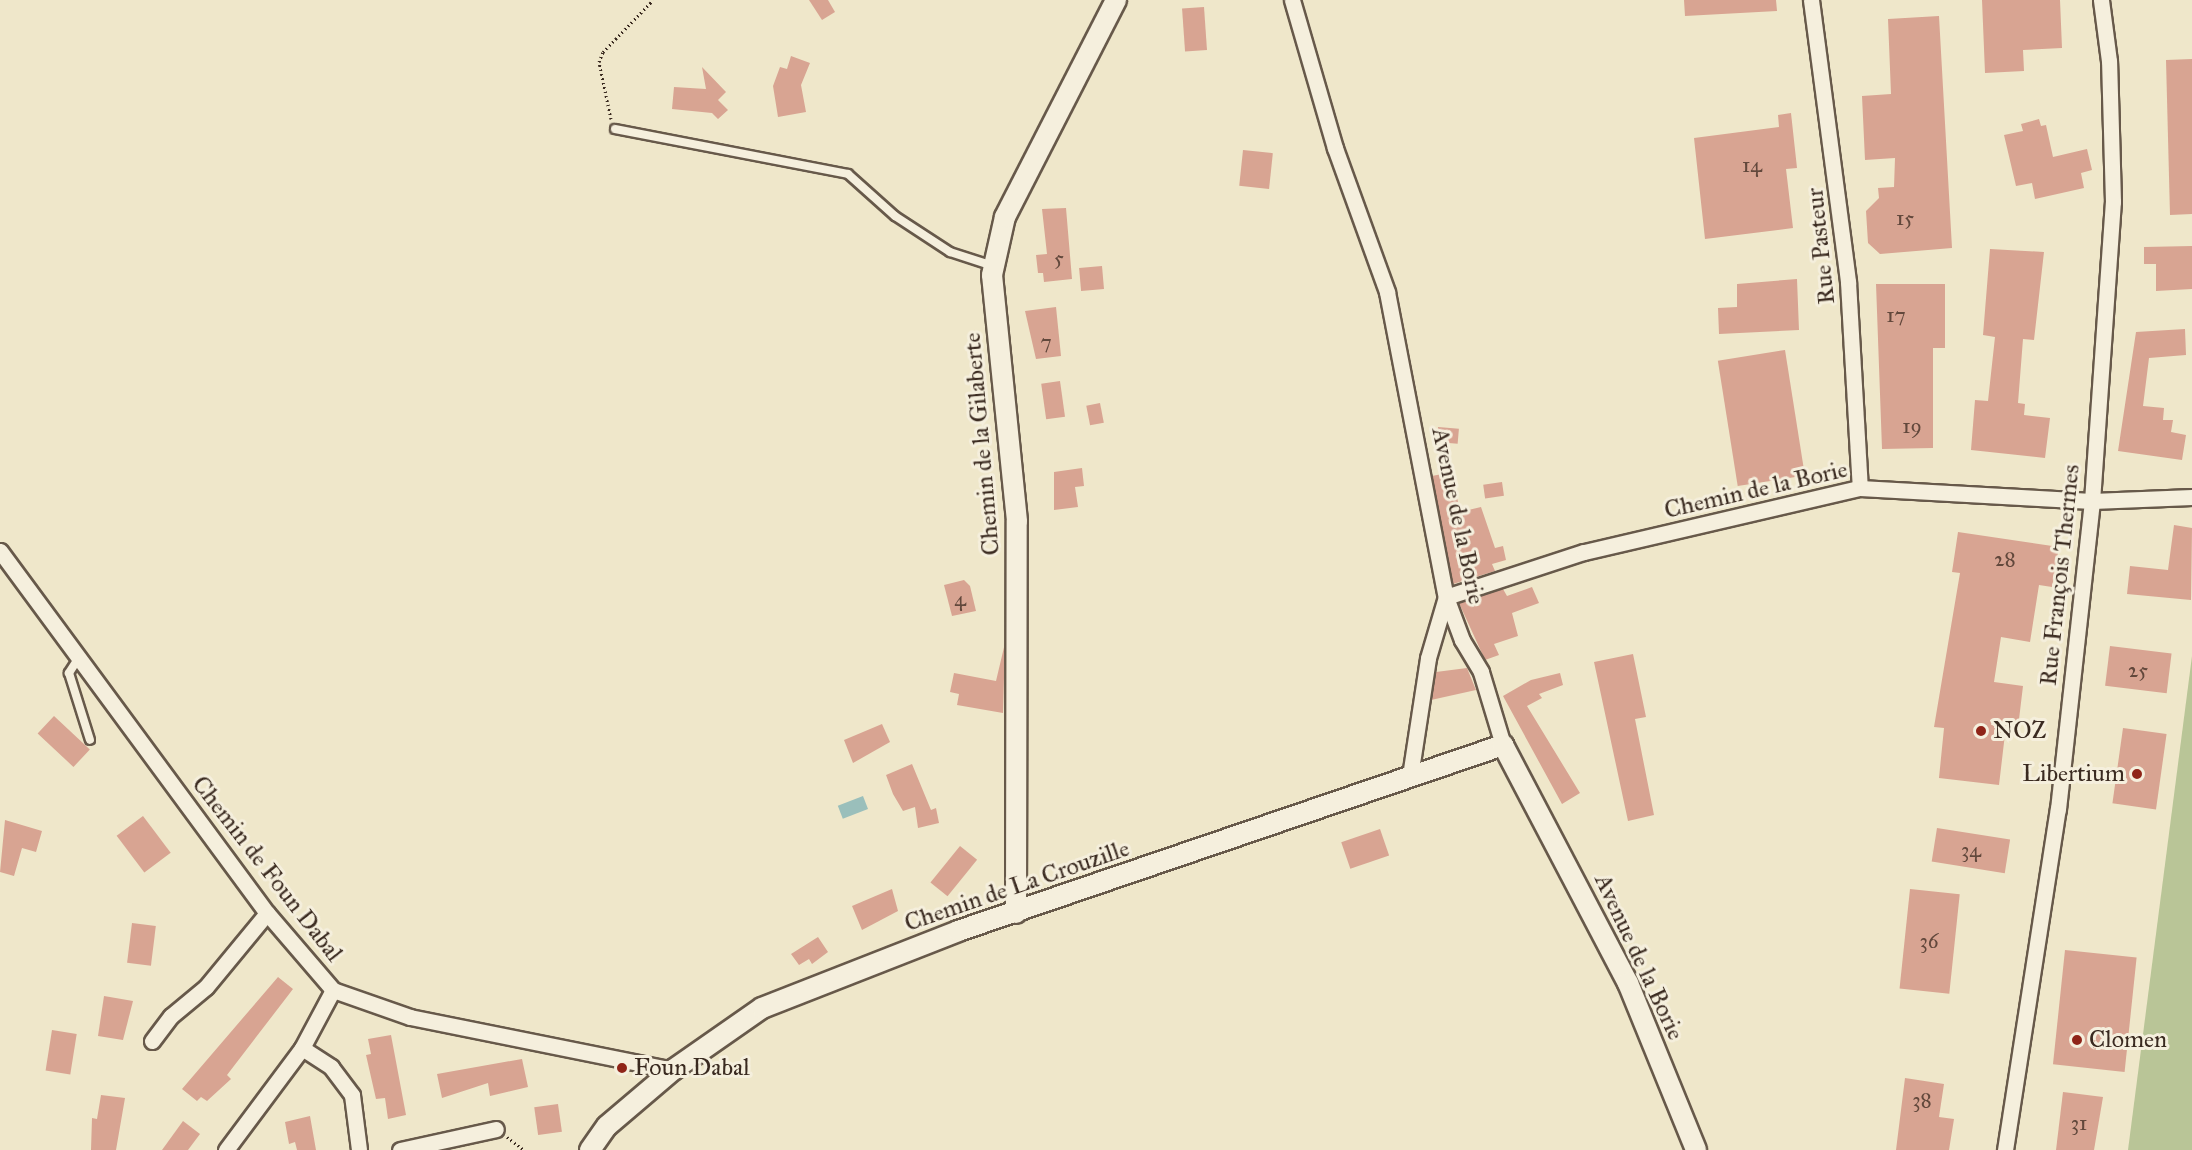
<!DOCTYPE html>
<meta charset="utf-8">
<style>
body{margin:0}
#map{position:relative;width:2192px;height:1150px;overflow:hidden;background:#efe7ca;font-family:"IM FELL Great Primer",serif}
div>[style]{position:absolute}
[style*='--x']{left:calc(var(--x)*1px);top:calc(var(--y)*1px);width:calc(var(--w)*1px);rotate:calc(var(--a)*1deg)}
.green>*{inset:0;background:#b9c597}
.water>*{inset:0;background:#9abfbb;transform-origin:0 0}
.building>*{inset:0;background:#d8a492;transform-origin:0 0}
.path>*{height:3px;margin-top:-1.5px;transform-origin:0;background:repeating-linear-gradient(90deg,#3a2a20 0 1.5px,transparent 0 4.5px)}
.roads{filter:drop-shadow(2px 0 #67594a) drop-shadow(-2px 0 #67594a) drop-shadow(0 2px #67594a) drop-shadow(0 -2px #67594a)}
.service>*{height:8px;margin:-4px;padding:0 4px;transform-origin:4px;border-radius:4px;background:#f5efdd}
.minor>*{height:15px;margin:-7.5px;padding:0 7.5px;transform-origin:7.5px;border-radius:7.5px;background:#f5efdd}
.tertiary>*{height:20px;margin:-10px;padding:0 10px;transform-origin:10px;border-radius:10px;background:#f5efdd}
.dots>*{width:16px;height:16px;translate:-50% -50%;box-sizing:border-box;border:3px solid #f5efdd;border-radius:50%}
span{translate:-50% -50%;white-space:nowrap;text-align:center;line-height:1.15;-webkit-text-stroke:6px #f5efdd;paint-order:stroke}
.number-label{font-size:21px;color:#62483c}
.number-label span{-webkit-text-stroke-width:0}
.street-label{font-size:24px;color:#3a2a20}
.poi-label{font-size:24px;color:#3a2a20}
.left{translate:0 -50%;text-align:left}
.right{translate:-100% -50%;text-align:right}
</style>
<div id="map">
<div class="green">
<i style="clip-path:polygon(2192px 656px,2192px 1150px,2128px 1150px)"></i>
</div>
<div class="water">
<i style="left:863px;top:796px;width:14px;height:27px;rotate:69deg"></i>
</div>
<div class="building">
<i style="clip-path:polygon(809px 0,828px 0,835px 12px,822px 20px)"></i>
<i style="clip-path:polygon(1684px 0,1776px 0,1777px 11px,1685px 16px)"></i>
<i style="clip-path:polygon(1982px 0,2060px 0,2062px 48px,2023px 50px,2024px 71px,1985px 73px)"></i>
<i style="left:1204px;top:7px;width:43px;height:22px;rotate:86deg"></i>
<i style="clip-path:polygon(1939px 16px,1952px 248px,1880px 254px,1868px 243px,1866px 211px,1879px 198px,1878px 188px,1894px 187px,1895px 158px,1865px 160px,1862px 96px,1891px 94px,1888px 19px)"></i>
<i style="clip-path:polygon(791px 56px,810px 63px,801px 85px,806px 112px,778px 117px,773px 86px,780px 67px,787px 69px)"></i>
<i style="clip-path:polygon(2192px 59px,2192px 214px,2170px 215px,2166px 60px)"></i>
<i style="clip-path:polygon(702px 67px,726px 92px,718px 100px,728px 110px,718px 119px,712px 113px,672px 109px,674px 87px,706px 89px)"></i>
<i style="clip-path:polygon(1791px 113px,1797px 168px,1786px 169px,1793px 228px,1705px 239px,1694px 138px,1779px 127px,1778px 115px)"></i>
<i style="clip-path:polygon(2039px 119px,2041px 126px,2046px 125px,2053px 157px,2087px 149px,2092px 170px,2081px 173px,2084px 188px,2035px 199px,2032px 183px,2016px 186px,2004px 135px,2023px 131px,2021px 124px)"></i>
<i style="left:1243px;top:150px;width:30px;height:36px;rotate:6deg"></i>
<i style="clip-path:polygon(1066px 208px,1072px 279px,1044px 282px,1043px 273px,1038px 273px,1036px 255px,1047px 254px,1042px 209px)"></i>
<i style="clip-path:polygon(2192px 246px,2192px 289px,2156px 291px,2156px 264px,2144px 264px,2144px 247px)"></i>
<i style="clip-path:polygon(1990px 249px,2044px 252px,2034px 340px,2023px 339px,2018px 403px,2025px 404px,2024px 415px,2050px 418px,2045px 458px,1971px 450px,1975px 400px,1988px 401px,1995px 337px,1983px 335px)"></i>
<i style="left:1102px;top:266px;width:23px;height:23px;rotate:85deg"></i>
<i style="clip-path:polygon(1797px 279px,1799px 330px,1719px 334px,1718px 308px,1737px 307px,1737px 284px)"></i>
<i style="clip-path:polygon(1876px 284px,1945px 284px,1945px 348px,1933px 348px,1933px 448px,1882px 449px)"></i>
<i style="clip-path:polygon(1056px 307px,1061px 356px,1036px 359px,1025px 311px)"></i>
<i style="clip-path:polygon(2185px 329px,2186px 355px,2149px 358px,2143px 406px,2164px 408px,2163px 420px,2173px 420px,2171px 432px,2186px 435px,2182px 460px,2118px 451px,2136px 332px)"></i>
<i style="left:1785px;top:350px;width:127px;height:68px;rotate:81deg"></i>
<i style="left:1060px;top:381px;width:36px;height:19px;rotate:82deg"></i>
<i style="left:1100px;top:403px;width:20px;height:14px;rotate:79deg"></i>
<i style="left:1438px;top:427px;width:21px;height:15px;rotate:5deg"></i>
<i style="clip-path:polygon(1082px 468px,1084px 486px,1075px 487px,1078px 507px,1054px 510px,1054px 472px)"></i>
<i style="clip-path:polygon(1452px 472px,1460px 512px,1481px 507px,1495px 548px,1503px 546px,1506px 560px,1492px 564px,1495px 571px,1453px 584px,1432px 476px)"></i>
<i style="left:1502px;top:482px;width:14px;height:19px;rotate:82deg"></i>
<i style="clip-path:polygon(2174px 525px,2192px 528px,2191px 600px,2127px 594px,2130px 566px,2168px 570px)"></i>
<i style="clip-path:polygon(1958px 532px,2059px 547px,2052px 587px,2039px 585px,2030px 642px,2001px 637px,1994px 682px,2023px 686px,2017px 736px,2005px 734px,1999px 785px,1939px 778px,1944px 728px,1934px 727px,1960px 573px,1952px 572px)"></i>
<i style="clip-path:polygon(964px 580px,970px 586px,976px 611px,952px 616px,944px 585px)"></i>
<i style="clip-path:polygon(1532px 587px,1539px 603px,1512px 613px,1518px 636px,1494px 644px,1499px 655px,1485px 660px,1459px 603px,1503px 589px,1507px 596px)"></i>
<i style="clip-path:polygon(1005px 643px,1003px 713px,957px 705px,959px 694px,950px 692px,954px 673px,996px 681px)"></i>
<i style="left:2110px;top:646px;width:62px;height:40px;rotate:7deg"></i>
<i style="clip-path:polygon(1633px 654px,1646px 717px,1635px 719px,1654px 815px,1628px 821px,1594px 662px)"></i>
<i style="clip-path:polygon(1467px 668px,1476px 690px,1431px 700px,1436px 672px)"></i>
<i style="clip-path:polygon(1560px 673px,1563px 685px,1539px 694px,1542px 698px,1527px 706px,1580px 793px,1562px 804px,1503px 696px,1531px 680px)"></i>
<i style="left:54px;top:716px;width:49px;height:24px;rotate:43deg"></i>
<i style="clip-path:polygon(882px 724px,890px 742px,853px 763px,844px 740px)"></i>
<i style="left:2123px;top:728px;width:44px;height:76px;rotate:8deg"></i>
<i style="clip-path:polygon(912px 764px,931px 810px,936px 808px,939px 823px,918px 828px,915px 807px,903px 811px,893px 794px,886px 775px)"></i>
<i style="left:143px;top:816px;width:46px;height:33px;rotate:53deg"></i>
<i style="clip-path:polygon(5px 820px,42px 831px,36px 852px,22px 848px,14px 876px,0 872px)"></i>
<i style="left:1937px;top:828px;width:74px;height:34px;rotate:9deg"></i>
<i style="left:1380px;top:829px;width:28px;height:41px;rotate:71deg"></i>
<i style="left:960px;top:846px;width:22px;height:47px;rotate:39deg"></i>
<i style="clip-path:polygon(892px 889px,898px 911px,862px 930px,852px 906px)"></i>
<i style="left:1910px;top:889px;width:50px;height:100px;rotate:6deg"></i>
<i style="left:132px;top:923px;width:24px;height:40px;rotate:7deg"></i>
<i style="clip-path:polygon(818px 937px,828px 952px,812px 964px,809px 959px,799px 965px,791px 954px)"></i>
<i style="left:2065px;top:950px;width:72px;height:115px;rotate:6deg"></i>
<i style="clip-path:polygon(278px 977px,293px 989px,227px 1075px,231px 1079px,207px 1101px,201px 1097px,197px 1101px,182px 1089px)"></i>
<i style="clip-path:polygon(104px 996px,133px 1001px,123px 1040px,98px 1036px)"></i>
<i style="left:52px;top:1030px;width:25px;height:41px;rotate:9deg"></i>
<i style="clip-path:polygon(391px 1035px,406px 1115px,388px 1119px,385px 1098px,376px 1099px,366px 1055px,371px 1054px,368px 1039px)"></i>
<i style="clip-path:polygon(522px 1059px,528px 1087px,490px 1096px,488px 1083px,442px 1098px,437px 1074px)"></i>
<i style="clip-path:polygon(1905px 1078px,1944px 1084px,1939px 1117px,1954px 1119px,1949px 1150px,1896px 1150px)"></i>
<i style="clip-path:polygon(2063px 1092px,2103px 1097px,2094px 1150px,2056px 1150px)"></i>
<i style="clip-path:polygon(101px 1095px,125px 1098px,116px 1150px,91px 1150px,92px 1118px,97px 1119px)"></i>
<i style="left:558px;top:1104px;width:28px;height:24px;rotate:82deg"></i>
<i style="clip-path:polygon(310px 1116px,316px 1150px,297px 1150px,295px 1142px,289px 1144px,285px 1122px)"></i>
<i style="clip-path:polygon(183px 1121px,200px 1134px,188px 1150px,162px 1150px)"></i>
</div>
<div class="path">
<i style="--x:611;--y:119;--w:58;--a:-101.9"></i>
<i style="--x:599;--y:62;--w:11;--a:-68"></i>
<i style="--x:603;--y:52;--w:72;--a:-46.1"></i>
<i style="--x:507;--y:1137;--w:21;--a:37"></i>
</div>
<div class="roads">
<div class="service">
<i style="--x:615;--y:129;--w:237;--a:10.9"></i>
<i style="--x:848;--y:174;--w:63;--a:41.8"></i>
<i style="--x:895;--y:216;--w:66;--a:33.2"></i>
<i style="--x:950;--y:252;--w:45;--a:18"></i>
<i style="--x:78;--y:659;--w:17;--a:123"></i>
<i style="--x:69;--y:673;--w:70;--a:72.6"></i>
</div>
<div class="minor">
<i style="--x:1292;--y:0;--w:154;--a:73.8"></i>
<i style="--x:1335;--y:148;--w:153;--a:70.1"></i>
<i style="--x:1387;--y:292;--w:311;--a:79.1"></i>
<i style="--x:1446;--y:597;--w:46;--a:69.6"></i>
<i style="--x:1462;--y:640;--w:37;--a:59"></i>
<i style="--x:1481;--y:672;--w:76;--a:73.2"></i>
<i style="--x:1811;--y:0;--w:284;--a:82.5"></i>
<i style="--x:1848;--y:282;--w:206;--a:86.7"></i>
<i style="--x:0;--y:551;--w:450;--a:53.6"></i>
<i style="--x:267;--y:913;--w:101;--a:49.4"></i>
<i style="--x:333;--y:990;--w:82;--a:19.3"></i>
<i style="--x:410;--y:1017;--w:268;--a:11.4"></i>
<i style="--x:1446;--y:597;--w:145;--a:-18.1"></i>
<i style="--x:1584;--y:552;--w:283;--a:-13.1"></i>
<i style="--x:1860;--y:488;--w:232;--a:3.2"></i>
<i style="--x:2092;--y:501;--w:100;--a:-2.3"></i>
<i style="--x:1410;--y:776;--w:119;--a:-81.3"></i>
<i style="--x:1428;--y:658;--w:64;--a:-73.6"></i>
<i style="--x:152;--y:1041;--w:31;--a:-53"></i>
<i style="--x:171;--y:1016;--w:45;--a:-39.6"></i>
<i style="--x:206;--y:987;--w:96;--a:-50.5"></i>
<i style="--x:302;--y:1048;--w:35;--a:33"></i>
<i style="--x:331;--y:1067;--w:35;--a:53"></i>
<i style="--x:352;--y:1095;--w:55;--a:82.7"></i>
<i style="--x:226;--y:1150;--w:127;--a:-53.3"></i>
<i style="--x:302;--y:1048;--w:66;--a:-61.9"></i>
<i style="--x:400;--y:1150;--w:98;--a:-12.3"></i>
<i style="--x:2005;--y:1150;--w:345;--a:-81.2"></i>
<i style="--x:2058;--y:809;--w:310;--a:-83.7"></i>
<i style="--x:2092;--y:501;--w:300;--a:-86"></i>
<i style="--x:2113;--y:202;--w:141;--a:-91.6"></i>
<i style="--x:2109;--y:61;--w:62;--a:-97.5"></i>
</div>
<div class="tertiary">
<i style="--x:1016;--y:913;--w:392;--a:-89.9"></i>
<i style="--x:1017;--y:521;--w:247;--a:-95.8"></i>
<i style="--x:992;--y:275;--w:59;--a:-77.4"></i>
<i style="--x:1005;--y:217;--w:244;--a:-62.9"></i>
<i style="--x:590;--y:1150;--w:29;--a:-55"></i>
<i style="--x:607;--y:1126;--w:87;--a:-40.3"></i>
<i style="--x:673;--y:1070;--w:108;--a:-34.9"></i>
<i style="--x:762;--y:1008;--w:211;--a:-21.4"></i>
<i style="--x:958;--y:931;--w:576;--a:-18.84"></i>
<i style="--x:1503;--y:745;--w:269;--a:62.3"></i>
<i style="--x:1628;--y:983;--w:180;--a:67.8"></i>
</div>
</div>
<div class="dots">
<i style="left:1981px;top:731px;background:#8f2418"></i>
<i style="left:2137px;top:774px;background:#8f2418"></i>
<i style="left:2077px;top:1040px;background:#8f2418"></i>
<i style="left:622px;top:1068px;background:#8f2418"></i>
</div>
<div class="number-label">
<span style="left:1752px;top:165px">14</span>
<span style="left:1905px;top:218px">15</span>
<span style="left:1059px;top:258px">5</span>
<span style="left:1896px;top:315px">17</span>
<span style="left:1046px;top:342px">7</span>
<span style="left:1912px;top:426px">19</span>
<span style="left:2005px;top:559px">28</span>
<span style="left:960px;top:599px">4</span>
<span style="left:2138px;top:670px">25</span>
<span style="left:1971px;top:850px">34</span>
<span style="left:1929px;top:941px">36</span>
<span style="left:1922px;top:1100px">38</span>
<span style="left:2079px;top:1123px">31</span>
</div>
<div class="street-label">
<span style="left:1821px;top:246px;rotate:-96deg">Rue Pasteur</span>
<span style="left:982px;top:444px;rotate:-95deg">Chemin de la Gilaberte</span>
<span style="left:1756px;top:490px;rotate:-13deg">Chemin de la Borie</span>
<span style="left:1458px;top:516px;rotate:78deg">Avenue de la Borie</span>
<span style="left:2060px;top:575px;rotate:-84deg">Rue François Thermes</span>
<span style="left:267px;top:869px;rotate:52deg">Chemin de Foun Dabal</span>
<span style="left:1017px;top:886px;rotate:-19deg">Chemin de La Crouzille</span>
<span style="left:1639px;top:957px;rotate:65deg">Avenue de la Borie</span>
</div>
<div class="poi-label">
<span class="left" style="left:1993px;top:731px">NOZ</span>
<span class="right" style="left:2125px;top:774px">Libertium</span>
<span class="left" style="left:2089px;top:1040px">Clomen</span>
<span class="left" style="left:634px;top:1068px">Foun Dabal</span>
</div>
</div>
